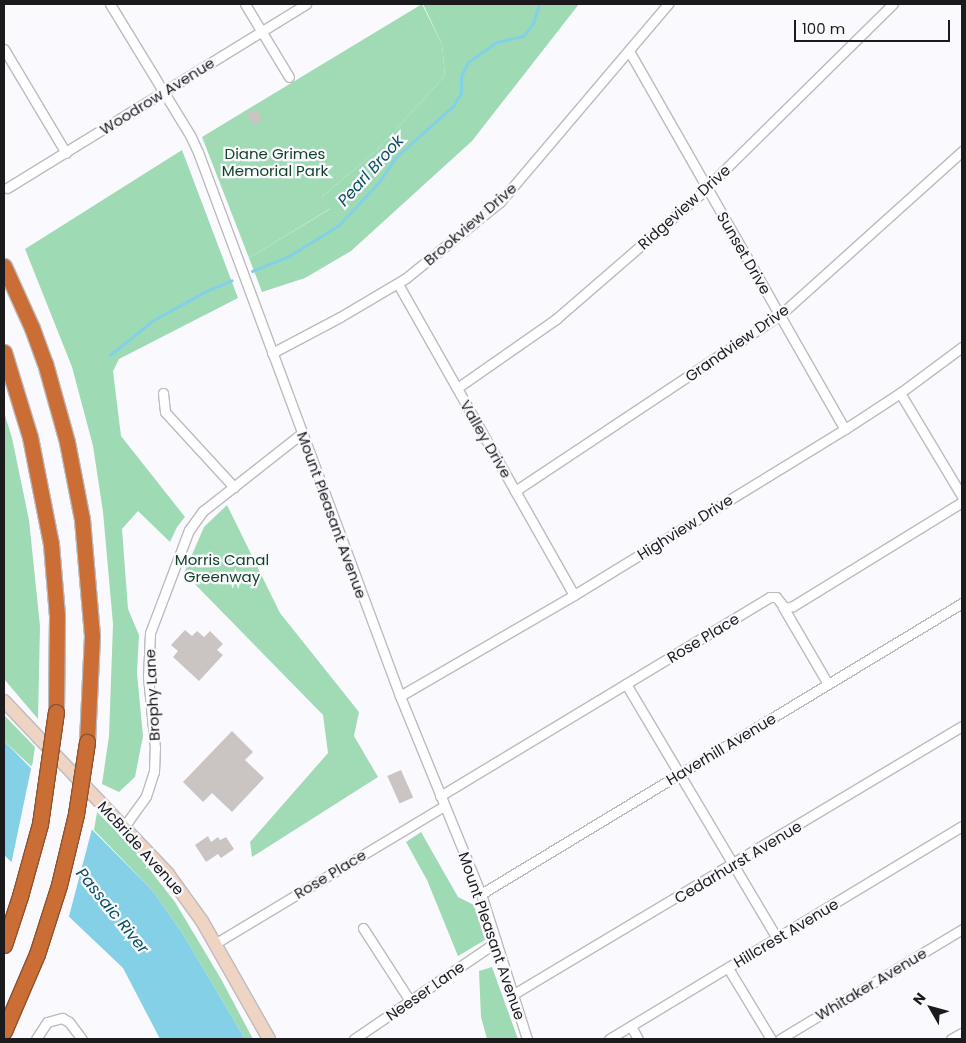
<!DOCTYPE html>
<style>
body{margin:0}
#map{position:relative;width:966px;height:1043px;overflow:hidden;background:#fafafe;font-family:Poppins,sans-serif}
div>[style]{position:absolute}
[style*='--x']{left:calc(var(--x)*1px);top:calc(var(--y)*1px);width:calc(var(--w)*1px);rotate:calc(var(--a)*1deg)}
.green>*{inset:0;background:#a1dbb6}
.forest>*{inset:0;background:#9edab4}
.water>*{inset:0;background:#84d1e7}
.pier>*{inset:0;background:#fafafe}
.stream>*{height:3px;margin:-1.5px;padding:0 1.5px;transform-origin:1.5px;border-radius:1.5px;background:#84d1e7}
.building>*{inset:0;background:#cac4c2;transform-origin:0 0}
.roads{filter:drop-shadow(1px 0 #bbbbc0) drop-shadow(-1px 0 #bbbbc0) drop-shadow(0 1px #bbbbc0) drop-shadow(0 -1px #bbbbc0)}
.minor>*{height:9px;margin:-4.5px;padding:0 4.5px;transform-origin:4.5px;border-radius:4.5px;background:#fff}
.secondary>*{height:12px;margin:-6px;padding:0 6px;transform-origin:6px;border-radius:6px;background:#efd4c3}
.motorway>*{height:15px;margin:-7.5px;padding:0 7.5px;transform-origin:7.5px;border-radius:7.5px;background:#cb6e36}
.bridges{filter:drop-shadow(1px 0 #8d512d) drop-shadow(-1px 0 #8d512d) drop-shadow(0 1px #8d512d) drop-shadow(0 -1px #8d512d)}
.motorway-bridge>*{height:15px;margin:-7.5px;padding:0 7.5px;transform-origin:7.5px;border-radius:7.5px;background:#cb6e36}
span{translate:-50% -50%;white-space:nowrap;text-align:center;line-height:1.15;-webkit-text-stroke:4.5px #fafafe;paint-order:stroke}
.street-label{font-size:15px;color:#1b1b1d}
.park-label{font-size:15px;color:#144229}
.water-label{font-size:16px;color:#094f5e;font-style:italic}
.frame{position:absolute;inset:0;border:5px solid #1b1b1d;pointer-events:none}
.north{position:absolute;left:906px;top:983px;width:50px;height:50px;-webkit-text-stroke:4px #fafafe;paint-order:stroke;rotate:308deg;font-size:14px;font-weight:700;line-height:20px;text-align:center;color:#1b1b1d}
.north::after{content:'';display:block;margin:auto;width:18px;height:22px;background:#1b1b1d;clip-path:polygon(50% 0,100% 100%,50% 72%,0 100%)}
.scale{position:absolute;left:794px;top:20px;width:156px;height:22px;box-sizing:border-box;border:2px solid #1b1b1d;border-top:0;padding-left:6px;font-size:15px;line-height:18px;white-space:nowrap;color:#1b1b1d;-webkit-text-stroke:4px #fafafe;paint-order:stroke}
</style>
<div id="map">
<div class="green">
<i style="clip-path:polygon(422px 4px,442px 44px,445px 76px,377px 150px,322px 197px,331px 208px,249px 258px,202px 137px)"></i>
<i style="clip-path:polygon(227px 505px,280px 613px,359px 712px,354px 736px,378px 777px,252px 857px,250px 842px,328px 753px,323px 715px,184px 573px,204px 527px)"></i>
</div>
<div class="forest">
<i style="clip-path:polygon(423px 4px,579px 4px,472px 141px,351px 251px,305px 278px,262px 292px,249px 258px,330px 209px,322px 197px,377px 150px,445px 76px,442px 44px)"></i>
<i style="clip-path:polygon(182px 150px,238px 298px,119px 359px,113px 371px,121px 436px,185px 517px,177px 527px,170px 542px,138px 511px,122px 529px,128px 609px,139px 635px,137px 673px,143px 736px,135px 777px,119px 792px,102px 784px,109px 736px,113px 624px,103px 512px,93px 446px,72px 367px,25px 249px)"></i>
<i style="clip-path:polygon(4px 412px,12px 438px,29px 520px,40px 626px,38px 719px,4px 679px)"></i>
<i style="clip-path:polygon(4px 715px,35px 747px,32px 767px,4px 741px)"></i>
<i style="clip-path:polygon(97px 812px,132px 847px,175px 902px,221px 979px,253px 1039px,245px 1039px,183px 934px,152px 890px,94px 830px)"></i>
<i style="clip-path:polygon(421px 832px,458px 897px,474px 905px,485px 940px,458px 956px,427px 880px,406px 842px)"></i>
<i style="clip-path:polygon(492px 967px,518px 1039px,487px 1039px,481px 1017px,479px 971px)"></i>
</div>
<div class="water">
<i style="clip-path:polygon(4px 741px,152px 890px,183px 934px,245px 1039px,160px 1039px,123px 968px,4px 855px)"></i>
</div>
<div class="pier">
<i style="clip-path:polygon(32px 764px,93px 825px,68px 920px,11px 865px)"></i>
</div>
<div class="stream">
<i style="--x:252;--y:271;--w:40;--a:-22"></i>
<i style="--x:289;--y:256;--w:59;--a:-31.8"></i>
<i style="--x:339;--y:225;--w:59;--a:-47.1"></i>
<i style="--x:379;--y:182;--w:29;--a:-56"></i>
<i style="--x:395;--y:158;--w:78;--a:-41.9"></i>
<i style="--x:453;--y:106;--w:15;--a:-58"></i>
<i style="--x:461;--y:93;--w:17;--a:-90"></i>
<i style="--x:461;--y:76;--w:16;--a:-63"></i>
<i style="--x:468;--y:62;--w:35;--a:-35"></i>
<i style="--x:497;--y:42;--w:27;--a:-13"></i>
<i style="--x:523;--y:36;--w:16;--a:-52"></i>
<i style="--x:533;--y:23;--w:20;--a:-72"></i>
<i style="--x:110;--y:355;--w:54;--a:-39"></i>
<i style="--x:152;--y:321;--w:60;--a:-29.1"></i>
<i style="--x:204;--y:292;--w:30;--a:-23"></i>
</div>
<div class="building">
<i style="left:256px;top:109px;width:13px;height:10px;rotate:63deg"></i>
<i style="clip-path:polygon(185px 630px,192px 636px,197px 631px,204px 637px,210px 631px,223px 644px,217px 650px,223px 655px,199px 681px,173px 657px,178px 651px,171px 645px)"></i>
<i style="clip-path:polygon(232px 731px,253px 752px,245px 760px,264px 778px,232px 812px,212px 793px,203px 802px,183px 782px)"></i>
<i style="left:401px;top:770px;width:30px;height:15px;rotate:66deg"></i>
<i style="clip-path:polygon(208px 836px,211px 842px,218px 837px,220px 840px,226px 837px,234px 849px,221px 858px,218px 854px,206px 862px,195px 845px)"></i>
</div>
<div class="roads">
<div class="minor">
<i style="--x:110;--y:4;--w:153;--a:58.6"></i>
<i style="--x:190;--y:135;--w:19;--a:65"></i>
<i style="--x:198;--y:152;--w:580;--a:69.63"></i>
<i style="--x:400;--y:696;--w:214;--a:67.8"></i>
<i style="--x:481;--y:894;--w:152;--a:72.4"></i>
<i style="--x:245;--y:4;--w:85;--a:58.9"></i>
<i style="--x:4;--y:49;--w:121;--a:59.2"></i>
<i style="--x:629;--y:51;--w:435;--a:60.3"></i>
<i style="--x:7;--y:188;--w:351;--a:-31.6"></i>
<i style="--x:398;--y:284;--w:357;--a:60.5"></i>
<i style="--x:272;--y:353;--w:77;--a:-27.9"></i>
<i style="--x:340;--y:317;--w:77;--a:-30.6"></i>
<i style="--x:406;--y:278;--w:121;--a:-39"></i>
<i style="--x:500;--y:202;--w:260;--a:-49.7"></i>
<i style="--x:457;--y:388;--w:121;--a:-34.9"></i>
<i style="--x:556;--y:319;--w:189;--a:-40.9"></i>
<i style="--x:699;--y:195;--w:272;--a:-44.6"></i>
<i style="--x:163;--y:393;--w:19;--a:84"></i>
<i style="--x:165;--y:412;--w:102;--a:47.4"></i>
<i style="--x:900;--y:393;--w:120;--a:59"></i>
<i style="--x:515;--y:491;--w:318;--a:-33.6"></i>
<i style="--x:780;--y:315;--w:245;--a:-42"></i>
<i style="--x:783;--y:607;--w:89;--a:59.7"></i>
<i style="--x:626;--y:684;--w:295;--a:59.3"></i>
<i style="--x:400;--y:696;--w:201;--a:-30.1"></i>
<i style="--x:574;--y:595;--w:318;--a:-31.5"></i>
<i style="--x:845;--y:429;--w:66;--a:-33.2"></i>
<i style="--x:900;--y:393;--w:77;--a:-36.6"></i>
<i style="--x:440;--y:796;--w:385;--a:-31.1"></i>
<i style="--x:770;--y:597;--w:6;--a:0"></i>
<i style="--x:776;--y:597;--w:14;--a:51"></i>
<i style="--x:785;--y:608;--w:8;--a:-14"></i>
<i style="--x:793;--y:606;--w:198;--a:-31.6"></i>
<i style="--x:123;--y:828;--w:39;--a:-54"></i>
<i style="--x:146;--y:796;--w:25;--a:-72"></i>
<i style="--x:154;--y:772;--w:24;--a:-88"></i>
<i style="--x:155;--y:748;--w:71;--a:-95.6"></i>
<i style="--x:148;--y:677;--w:44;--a:-87.4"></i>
<i style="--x:150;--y:633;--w:110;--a:-69.3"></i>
<i style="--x:189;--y:530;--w:24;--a:-54"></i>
<i style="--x:203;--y:511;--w:126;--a:-38.2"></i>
<i style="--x:481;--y:894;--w:562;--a:-31.17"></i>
<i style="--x:363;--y:928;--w:87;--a:57.2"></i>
<i style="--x:216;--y:943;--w:266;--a:-31"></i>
<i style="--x:728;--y:968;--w:83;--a:58.8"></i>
<i style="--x:512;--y:995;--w:524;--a:-30.87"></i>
<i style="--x:631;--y:1026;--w:15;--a:62"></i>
<i style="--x:36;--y:1039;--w:20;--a:-57"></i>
<i style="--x:47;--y:1022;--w:16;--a:-15"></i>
<i style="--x:62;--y:1018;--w:8;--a:30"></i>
<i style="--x:69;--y:1022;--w:21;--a:53"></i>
<i style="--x:354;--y:1039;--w:172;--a:-34.3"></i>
<i style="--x:609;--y:1039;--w:412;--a:-31.1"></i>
<i style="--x:780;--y:1039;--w:213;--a:-31.1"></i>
<i style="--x:951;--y:1039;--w:13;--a:-29"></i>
</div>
<div class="secondary">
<i style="--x:4;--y:701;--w:238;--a:46.5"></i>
<i style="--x:168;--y:874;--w:58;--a:54.1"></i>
<i style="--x:202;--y:921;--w:136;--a:60.4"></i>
</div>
<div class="motorway">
<i style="--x:4;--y:266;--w:68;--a:65.7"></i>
<i style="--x:32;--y:328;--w:37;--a:70"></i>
<i style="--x:45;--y:363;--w:82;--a:74.4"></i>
<i style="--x:67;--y:442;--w:78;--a:79"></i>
<i style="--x:82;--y:519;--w:117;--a:85.1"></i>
<i style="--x:92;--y:636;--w:106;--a:92.7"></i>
<i style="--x:4;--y:352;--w:89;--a:73"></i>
<i style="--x:30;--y:437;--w:109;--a:78.9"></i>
<i style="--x:51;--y:544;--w:72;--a:85.2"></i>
<i style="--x:57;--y:616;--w:96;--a:90.6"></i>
</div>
</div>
<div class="bridges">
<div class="motorway-bridge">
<i style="--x:4;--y:945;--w:52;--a:-71.9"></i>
<i style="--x:20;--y:896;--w:75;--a:-74.5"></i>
<i style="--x:40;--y:824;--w:113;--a:-81.9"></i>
<i style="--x:4;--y:1031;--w:84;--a:-66.8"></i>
<i style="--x:37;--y:954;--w:72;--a:-72.3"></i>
<i style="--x:59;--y:885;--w:73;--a:-76.5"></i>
<i style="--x:76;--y:814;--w:73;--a:-81.3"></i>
</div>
</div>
<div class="street-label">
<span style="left:157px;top:96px;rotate:-32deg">Woodrow Avenue</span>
<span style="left:684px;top:207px;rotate:-42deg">Ridgeview Drive</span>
<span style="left:470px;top:224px;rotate:-41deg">Brookview Drive</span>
<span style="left:744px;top:253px;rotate:60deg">Sunset Drive</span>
<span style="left:737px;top:343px;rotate:-35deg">Grandview Drive</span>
<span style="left:486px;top:439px;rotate:60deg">Valley Drive</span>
<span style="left:332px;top:515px;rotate:70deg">Mount Pleasant Avenue</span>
<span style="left:685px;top:527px;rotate:-32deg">Highview Drive</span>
<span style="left:703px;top:638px;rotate:-31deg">Rose Place</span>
<span style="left:152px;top:695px;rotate:-93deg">Brophy Lane</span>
<span style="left:721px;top:749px;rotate:-31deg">Haverhill Avenue</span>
<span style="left:141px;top:848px;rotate:48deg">McBride Avenue</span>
<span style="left:738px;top:862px;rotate:-31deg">Cedarhurst Avenue</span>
<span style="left:330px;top:874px;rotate:-31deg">Rose Place</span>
<span style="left:786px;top:933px;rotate:-31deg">Hillcrest Avenue</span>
<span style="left:492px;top:936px;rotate:71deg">Mount Pleasant Avenue</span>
<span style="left:871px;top:984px;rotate:-31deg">Whitaker Avenue</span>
<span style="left:425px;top:991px;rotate:-35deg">Neeser Lane</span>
</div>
<div class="park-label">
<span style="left:275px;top:162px">Diane Grimes<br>Memorial Park</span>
<span style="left:222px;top:568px">Morris Canal<br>Greenway</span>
</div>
<div class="water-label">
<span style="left:371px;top:171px;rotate:-48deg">Pearl Brook</span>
<span style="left:112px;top:911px;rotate:51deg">Passaic River</span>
</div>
<div class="frame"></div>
<div class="north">N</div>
<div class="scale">100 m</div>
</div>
